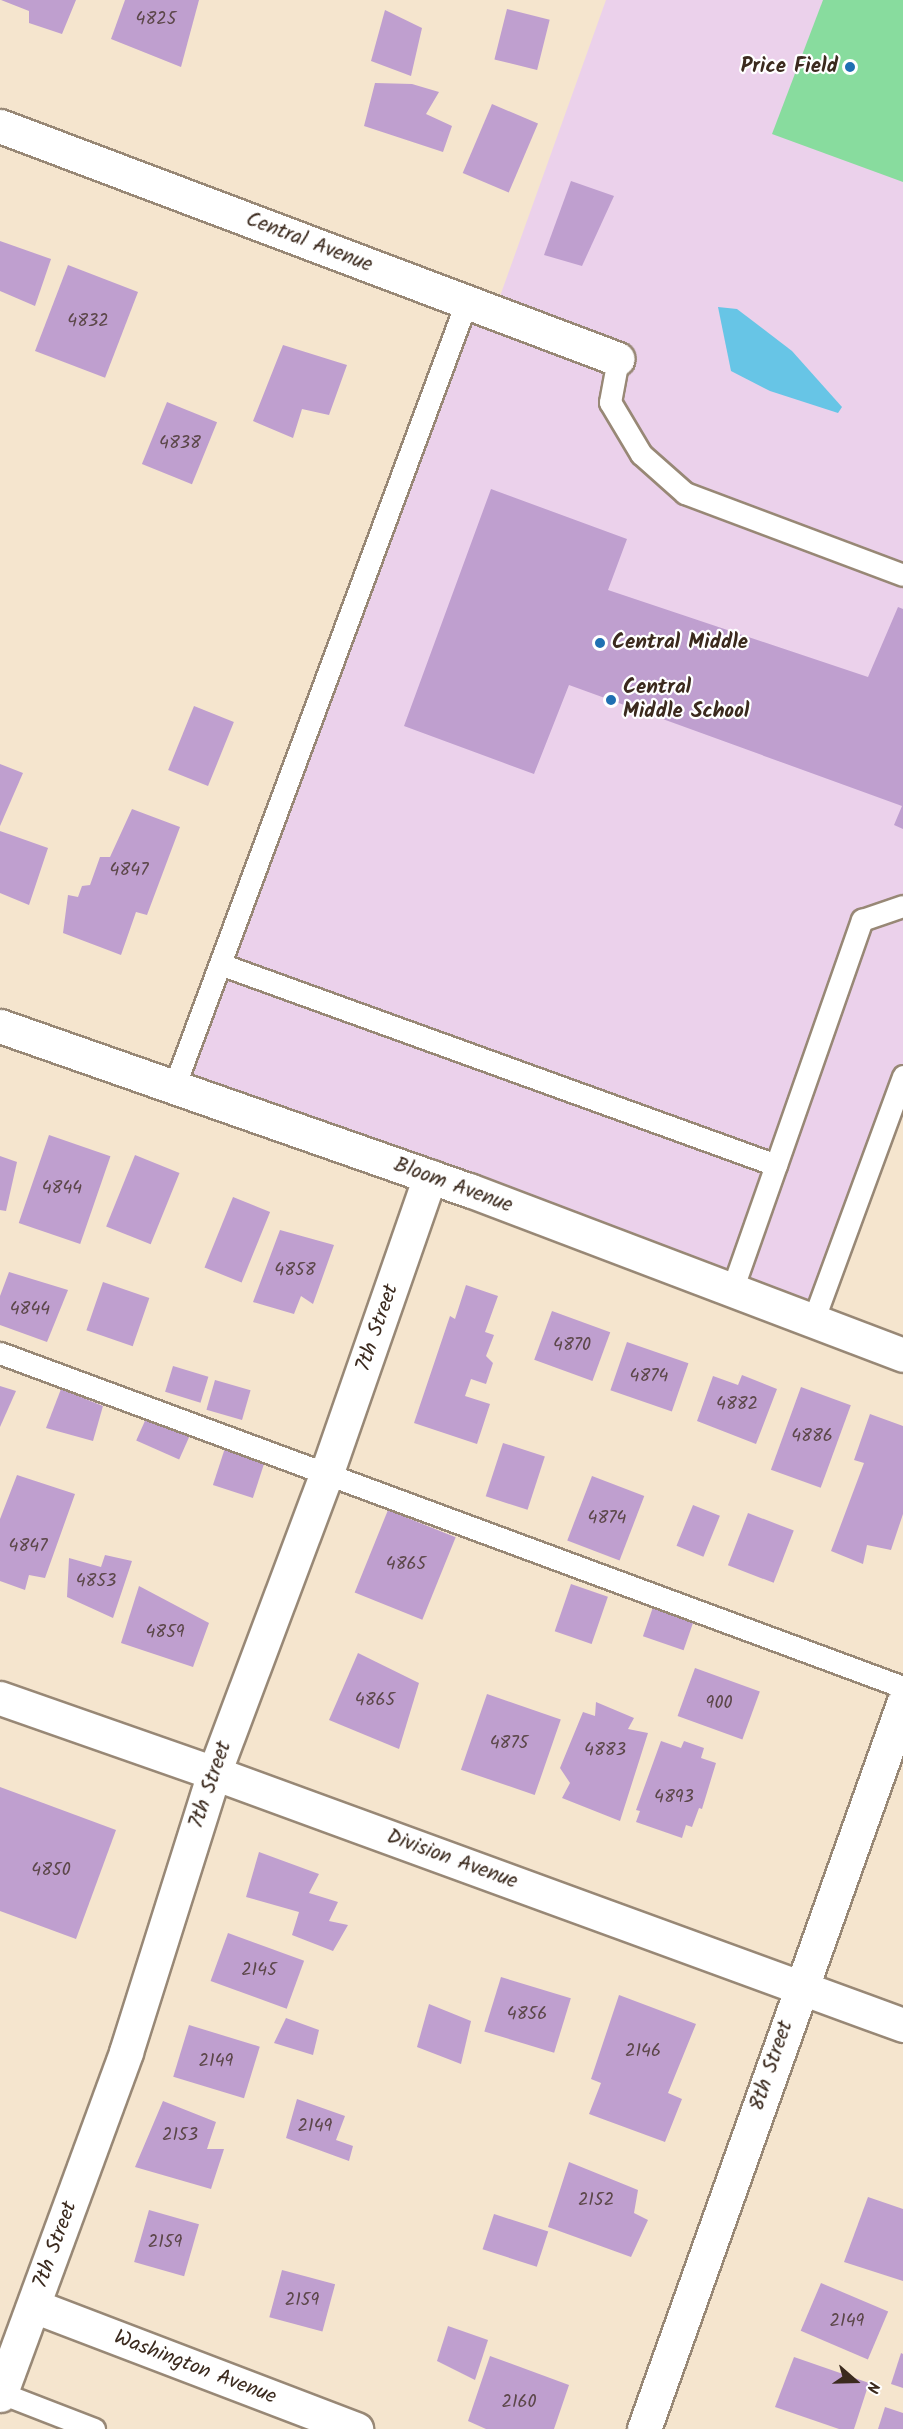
<!DOCTYPE html>
<style>
body{margin:0}
#map{position:relative;width:903px;height:2429px;overflow:hidden;background:#f5e5ce;font-family:Kalam,sans-serif}
div>[style]{position:absolute}
[style*='--x']{left:calc(var(--x)*1px);top:calc(var(--y)*1px);width:calc(var(--w)*1px);rotate:calc(var(--a)*1deg)}
.built>*{inset:0;background:#ebd1eb}
.green>*{inset:0;background:#88dc9e}
.water>*{inset:0;background:#67c5e6}
.building>*{inset:0;background:#bf9fcf;transform-origin:0 0}
.roads{filter:drop-shadow(2px 0 #988876) drop-shadow(-2px 0 #988876) drop-shadow(0 2px #988876) drop-shadow(0 -2px #988876)}
.lane>*{height:21px;margin:-10.5px;padding:0 10.5px;transform-origin:10.5px;border-radius:10.5px;background:#fff}
.street>*{height:33px;margin:-16.5px;padding:0 16.5px;transform-origin:16.5px;border-radius:16.5px;background:#fff}
.secondary>*{height:33px;margin:-16.5px;padding:0 16.5px;transform-origin:16.5px;border-radius:16.5px;background:#fff}
.dots>*{width:16px;height:16px;translate:-50% -50%;box-sizing:border-box;border:3px solid #fff;border-radius:50%}
span{translate:-50% -50%;white-space:nowrap;text-align:center;line-height:1.15;-webkit-text-stroke:4.5px #fff;paint-order:stroke}
.number-label{font-size:18px;color:#5c474a}
.number-label span{-webkit-text-stroke-width:0}
.poi-label{font-size:21px;color:#3b2a1e;font-weight:700}
.right{translate:-100% -50%;text-align:right}
.left{translate:0 -50%;text-align:left}
.street-label{font-size:21px;color:#3b2a1e}
.north{position:absolute;left:825px;top:2351px;width:60px;height:60px;-webkit-text-stroke:4px #fff;paint-order:stroke;rotate:110deg;font-size:16px;font-weight:700;line-height:24px;text-align:center;color:#3b2a1e}
.north::after{content:'';display:block;margin:auto;width:21px;height:27px;background:#3b2a1e;clip-path:polygon(50% 0,100% 100%,50% 72%,0 100%)}
</style>
<div id="map">
<div class="built">
<i style="clip-path:polygon(606px 0,903px 0,903px 1103px,813px 1321px,174px 1087px,466px 303px,494px 313px)"></i>
</div>
<div class="green">
<i style="clip-path:polygon(823px 0,903px 0,903px 182px,772px 134px)"></i>
</div>
<div class="water">
<i style="clip-path:polygon(718px 307px,737px 309px,792px 351px,842px 407px,838px 413px,770px 391px,731px 371px)"></i>
</div>
<div class="building">
<i style="clip-path:polygon(1px 0,76px 0,62px 34px,29px 23px,29px 11px)"></i>
<i style="clip-path:polygon(125px 0,199px 0,181px 67px,111px 39px)"></i>
<i style="left:507px;top:9px;width:44px;height:52px;rotate:14deg"></i>
<i style="clip-path:polygon(385px 10px,422px 28px,411px 76px,371px 61px)"></i>
<i style="clip-path:polygon(375px 83px,412px 84px,439px 92px,426px 114px,452px 126px,443px 152px,364px 126px)"></i>
<i style="left:492px;top:104px;width:50px;height:75px;rotate:23deg"></i>
<i style="clip-path:polygon(571px 181px,614px 196px,582px 266px,544px 255px)"></i>
<i style="clip-path:polygon(0 241px,51px 259px,35px 306px,0 291px)"></i>
<i style="left:68px;top:265px;width:75px;height:92px;rotate:21deg"></i>
<i style="clip-path:polygon(283px 345px,347px 365px,329px 415px,302px 409px,293px 438px,253px 421px)"></i>
<i style="left:167px;top:402px;width:54px;height:67px;rotate:22deg"></i>
<i style="clip-path:polygon(491px 489px,627px 539px,608px 590px,868px 677px,898px 607px,903px 609px,903px 829px,894px 825px,902px 806px,569px 685px,534px 774px,404px 726px)"></i>
<i style="left:194px;top:706px;width:43px;height:69px;rotate:22deg"></i>
<i style="clip-path:polygon(0 764px,23px 773px,0 826px)"></i>
<i style="clip-path:polygon(132px 809px,180px 827px,147px 915px,136px 912px,121px 955px,63px 933px,68px 895px,78px 897px,82px 886px,90px 885px,100px 857px,110px 857px)"></i>
<i style="clip-path:polygon(0 831px,48px 848px,29px 905px,0 893px)"></i>
<i style="left:49px;top:1135px;width:65px;height:93px;rotate:19deg"></i>
<i style="left:135px;top:1155px;width:48px;height:77px;rotate:22deg"></i>
<i style="clip-path:polygon(0 1156px,17px 1162px,6px 1211px,0 1210px)"></i>
<i style="left:233px;top:1197px;width:40px;height:76px;rotate:22deg"></i>
<i style="clip-path:polygon(280px 1230px,334px 1245px,313px 1304px,301px 1296px,294px 1314px,253px 1302px)"></i>
<i style="clip-path:polygon(9px 1272px,68px 1290px,47px 1342px,0 1325px,0 1296px)"></i>
<i style="left:103px;top:1282px;width:49px;height:51px;rotate:19deg"></i>
<i style="clip-path:polygon(466px 1285px,498px 1296px,485px 1332px,494px 1335px,486px 1356px,493px 1363px,486px 1384px,471px 1379px,465px 1396px,490px 1404px,477px 1444px,414px 1423px,450px 1316px,455px 1319px)"></i>
<i style="left:552px;top:1311px;width:62px;height:52px;rotate:20deg"></i>
<i style="left:627px;top:1342px;width:65px;height:51px;rotate:19deg"></i>
<i style="left:173px;top:1366px;width:37px;height:27px;rotate:17deg"></i>
<i style="clip-path:polygon(742px 1375px,777px 1389px,756px 1444px,697px 1421px,713px 1376px,738px 1385px)"></i>
<i style="left:215px;top:1380px;width:37px;height:31px;rotate:16deg"></i>
<i style="clip-path:polygon(0 1386px,16px 1391px,0 1427px)"></i>
<i style="left:801px;top:1387px;width:53px;height:88px;rotate:20deg"></i>
<i style="clip-path:polygon(61px 1389px,103px 1406px,93px 1441px,46px 1428px)"></i>
<i style="left:148px;top:1414px;width:47px;height:29px;rotate:24deg"></i>
<i style="clip-path:polygon(870px 1414px,903px 1426px,903px 1514px,891px 1550px,867px 1545px,863px 1564px,831px 1551px,864px 1463px,854px 1460px)"></i>
<i style="left:503px;top:1443px;width:44px;height:56px;rotate:18deg"></i>
<i style="left:225px;top:1448px;width:42px;height:39px;rotate:18deg"></i>
<i style="clip-path:polygon(17px 1475px,75px 1494px,45px 1578px,29px 1575px,25px 1590px,0 1581px,0 1519px)"></i>
<i style="left:592px;top:1476px;width:56px;height:69px;rotate:21deg"></i>
<i style="left:693px;top:1505px;width:29px;height:44px;rotate:22deg"></i>
<i style="left:388px;top:1510px;width:73px;height:89px;rotate:22deg"></i>
<i style="left:748px;top:1513px;width:49px;height:56px;rotate:21deg"></i>
<i style="clip-path:polygon(105px 1555px,132px 1561px,113px 1618px,67px 1597px,69px 1558px,101px 1567px)"></i>
<i style="left:571px;top:1584px;width:39px;height:50px;rotate:19deg"></i>
<i style="clip-path:polygon(139px 1586px,209px 1623px,193px 1667px,121px 1643px)"></i>
<i style="left:654px;top:1604px;width:43px;height:34px;rotate:19deg"></i>
<i style="clip-path:polygon(358px 1653px,419px 1683px,399px 1749px,329px 1720px)"></i>
<i style="left:695px;top:1668px;width:69px;height:51px;rotate:20deg"></i>
<i style="left:487px;top:1694px;width:78px;height:80px;rotate:19deg"></i>
<i style="clip-path:polygon(596px 1702px,634px 1718px,628px 1729px,648px 1733px,620px 1821px,562px 1798px,570px 1783px,560px 1768px,583px 1712px,595px 1716px)"></i>
<i style="clip-path:polygon(661px 1741px,681px 1748px,684px 1741px,704px 1748px,701px 1758px,716px 1763px,702px 1809px,699px 1808px,692px 1827px,686px 1825px,682px 1838px,636px 1822px,640px 1811px,636px 1810px)"></i>
<i style="clip-path:polygon(0 1787px,116px 1830px,76px 1939px,0 1911px)"></i>
<i style="clip-path:polygon(259px 1852px,319px 1874px,309px 1893px,338px 1902px,329px 1921px,348px 1925px,333px 1951px,292px 1935px,299px 1912px,246px 1897px)"></i>
<i style="left:228px;top:1933px;width:81px;height:51px;rotate:20deg"></i>
<i style="left:501px;top:1977px;width:73px;height:57px;rotate:17deg"></i>
<i style="clip-path:polygon(619px 1995px,696px 2024px,668px 2093px,682px 2099px,665px 2142px,589px 2114px,601px 2083px,591px 2079px)"></i>
<i style="clip-path:polygon(429px 2004px,471px 2021px,461px 2064px,417px 2047px)"></i>
<i style="clip-path:polygon(286px 2018px,319px 2030px,313px 2055px,274px 2043px)"></i>
<i style="left:189px;top:2025px;width:74px;height:54px;rotate:17deg"></i>
<i style="clip-path:polygon(297px 2099px,345px 2116px,336px 2140px,353px 2146px,349px 2161px,286px 2138px)"></i>
<i style="clip-path:polygon(163px 2101px,216px 2122px,207px 2149px,224px 2149px,211px 2189px,135px 2167px)"></i>
<i style="clip-path:polygon(569px 2162px,638px 2190px,634px 2213px,648px 2220px,631px 2257px,548px 2227px)"></i>
<i style="clip-path:polygon(868px 2197px,903px 2209px,903px 2281px,844px 2262px)"></i>
<i style="left:149px;top:2210px;width:52px;height:54px;rotate:16deg"></i>
<i style="left:494px;top:2214px;width:57px;height:37px;rotate:18deg"></i>
<i style="left:282px;top:2270px;width:55px;height:49px;rotate:15deg"></i>
<i style="left:821px;top:2283px;width:73px;height:52px;rotate:23deg"></i>
<i style="clip-path:polygon(448px 2326px,488px 2340px,475px 2380px,437px 2361px)"></i>
<i style="clip-path:polygon(901px 2353px,903px 2354px,903px 2388px,891px 2384px)"></i>
<i style="clip-path:polygon(490px 2356px,569px 2385px,554px 2429px,486px 2429px,468px 2421px)"></i>
<i style="clip-path:polygon(794px 2357px,869px 2383px,854px 2429px,839px 2429px,775px 2407px)"></i>
<i style="clip-path:polygon(885px 2407px,903px 2413px,903px 2429px,878px 2429px)"></i>
</div>
<div class="roads">
<div class="lane">
<i style="--x:618;--y:359;--w:44;--a:100.5"></i>
<i style="--x:610;--y:402;--w:61;--a:59.2"></i>
<i style="--x:641;--y:454;--w:59;--a:41.6"></i>
<i style="--x:685;--y:493;--w:233;--a:20.6"></i>
<i style="--x:220;--y:964;--w:591;--a:19.88"></i>
<i style="--x:776;--y:1165;--w:133;--a:109.4"></i>
<i style="--x:174;--y:1087;--w:837;--a:-69.57"></i>
<i style="--x:776;--y:1165;--w:260;--a:-70.7"></i>
<i style="--x:862;--y:920;--w:43;--a:-18.9"></i>
<i style="--x:813;--y:1321;--w:261;--a:-69.8"></i>
<i style="--x:0;--y:1353;--w:963;--a:20.3"></i>
<i style="--x:1;--y:2393;--w:100;--a:21.2"></i>
</div>
<div class="street">
<i style="--x:0;--y:126;--w:660;--a:20.66"></i>
<i style="--x:0;--y:1026;--w:497;--a:19.3"></i>
<i style="--x:469;--y:1190;--w:464;--a:20.8"></i>
<i style="--x:0;--y:1698;--w:227;--a:19.3"></i>
<i style="--x:214;--y:1773;--w:322;--a:-69.4"></i>
<i style="--x:327;--y:1472;--w:313;--a:-70.8"></i>
<i style="--x:34;--y:2306;--w:345;--a:20.9"></i>
<i style="--x:644;--y:2429;--w:770;--a:-70.34"></i>
</div>
<div class="secondary">
<i style="--x:0;--y:2395;--w:365;--a:-69.8"></i>
<i style="--x:126;--y:2052;--w:293;--a:-72.5"></i>
<i style="--x:214;--y:1773;--w:734;--a:20.09"></i>
</div>
</div>
<div class="dots">
<i style="left:850px;top:67px;background:#1f6fb2"></i>
<i style="left:600px;top:643px;background:#1f6fb2"></i>
<i style="left:611px;top:700px;background:#1f6fb2"></i>
</div>
<div class="number-label">
<span style="left:156px;top:20px">4825</span>
<span style="left:88px;top:322px">4832</span>
<span style="left:180px;top:444px">4838</span>
<span style="left:129px;top:871px">4847</span>
<span style="left:62px;top:1189px">4844</span>
<span style="left:295px;top:1271px">4858</span>
<span style="left:30px;top:1310px">4844</span>
<span style="left:572px;top:1346px">4870</span>
<span style="left:649px;top:1377px">4874</span>
<span style="left:737px;top:1405px">4882</span>
<span style="left:812px;top:1437px">4886</span>
<span style="left:607px;top:1519px">4874</span>
<span style="left:28px;top:1547px">4847</span>
<span style="left:406px;top:1565px">4865</span>
<span style="left:96px;top:1582px">4853</span>
<span style="left:165px;top:1633px">4859</span>
<span style="left:375px;top:1701px">4865</span>
<span style="left:719px;top:1704px">900</span>
<span style="left:509px;top:1744px">4875</span>
<span style="left:605px;top:1751px">4883</span>
<span style="left:674px;top:1798px">4893</span>
<span style="left:51px;top:1871px">4850</span>
<span style="left:259px;top:1971px">2145</span>
<span style="left:527px;top:2015px">4856</span>
<span style="left:643px;top:2052px">2146</span>
<span style="left:216px;top:2062px">2149</span>
<span style="left:315px;top:2127px">2149</span>
<span style="left:180px;top:2136px">2153</span>
<span style="left:596px;top:2201px">2152</span>
<span style="left:165px;top:2243px">2159</span>
<span style="left:302px;top:2301px">2159</span>
<span style="left:847px;top:2322px">2149</span>
<span style="left:519px;top:2403px">2160</span>
</div>
<div class="poi-label">
<span class="right" style="left:838px;top:67px">Price Field</span>
<span class="left" style="left:612px;top:643px">Central Middle</span>
<span class="left" style="left:623px;top:700px">Central<br>Middle School</span>
</div>
<div class="street-label">
<span style="left:309px;top:243px;rotate:21deg">Central Avenue</span>
<span style="left:453px;top:1186px;rotate:20deg">Bloom Avenue</span>
<span style="left:378px;top:1328px;rotate:-71deg">7th Street</span>
<span style="left:211px;top:1785px;rotate:-71deg">7th Street</span>
<span style="left:452px;top:1860px;rotate:20deg">Division Avenue</span>
<span style="left:772px;top:2066px;rotate:-71deg">8th Street</span>
<span style="left:56px;top:2245px;rotate:-70deg">7th Street</span>
<span style="left:195px;top:2368px;rotate:21deg">Washington Avenue</span>
</div>
<div class="north">N</div>
</div>
